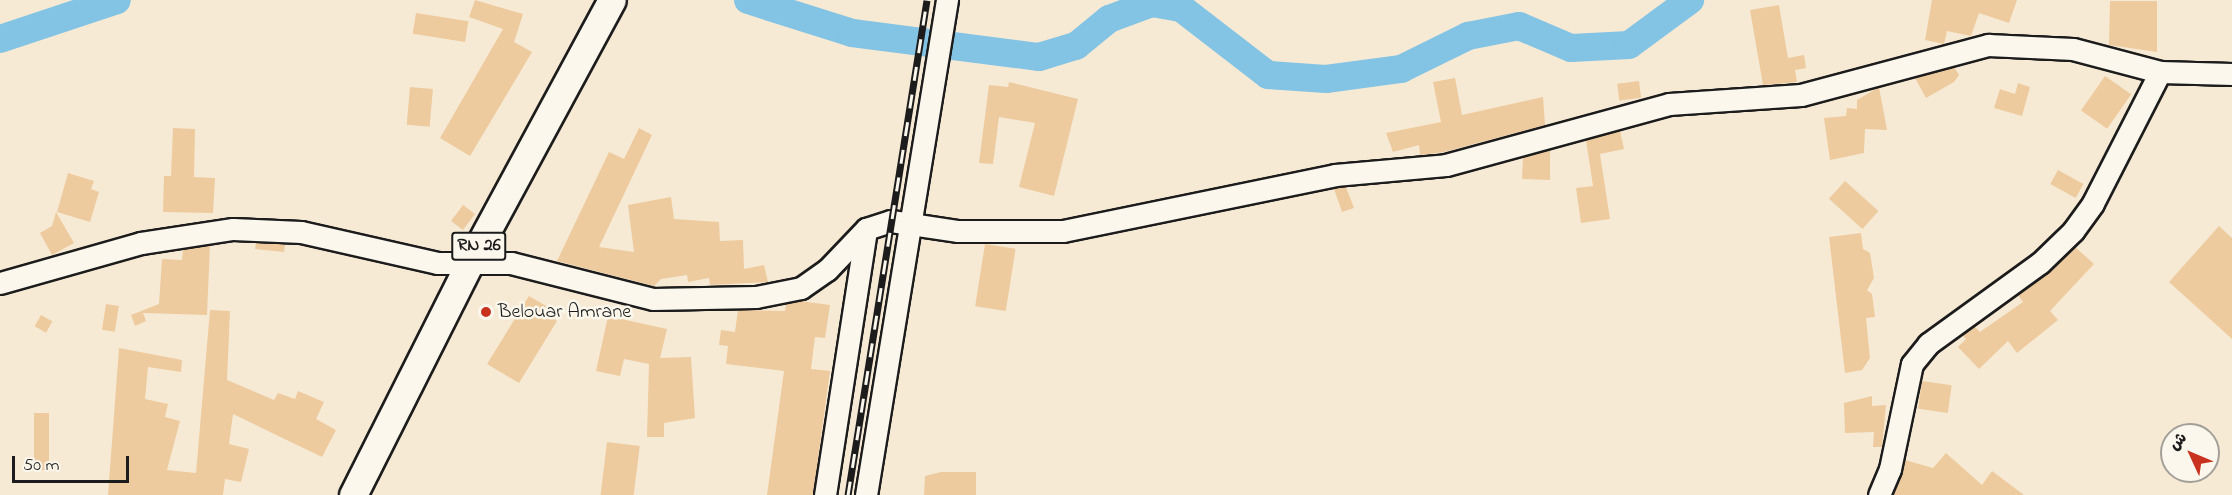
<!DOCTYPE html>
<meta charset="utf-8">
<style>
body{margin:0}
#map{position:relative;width:2232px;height:495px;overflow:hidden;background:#f7ead5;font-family:"Indie Flower","Playpen Sans Arabic",sans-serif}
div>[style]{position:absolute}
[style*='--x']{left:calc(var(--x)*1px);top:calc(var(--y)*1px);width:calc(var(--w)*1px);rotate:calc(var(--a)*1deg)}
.river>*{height:28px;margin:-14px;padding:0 14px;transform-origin:14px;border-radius:14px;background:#83c3e4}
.building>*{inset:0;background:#edcb9e;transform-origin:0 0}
.roads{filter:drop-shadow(2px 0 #1c1c1c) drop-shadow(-2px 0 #1c1c1c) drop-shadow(0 2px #1c1c1c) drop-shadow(0 -2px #1c1c1c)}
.minor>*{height:21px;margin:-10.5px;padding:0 10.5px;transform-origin:10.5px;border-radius:10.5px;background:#fbf7ec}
.major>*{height:27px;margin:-13.5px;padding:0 13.5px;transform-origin:13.5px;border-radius:13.5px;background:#fbf7ec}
.rail>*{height:7px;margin-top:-3.5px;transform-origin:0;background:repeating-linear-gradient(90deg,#fbf7ec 0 14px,#1c1c1c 0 28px);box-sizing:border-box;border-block:2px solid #1c1c1c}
.dots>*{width:16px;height:16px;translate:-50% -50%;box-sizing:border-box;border:3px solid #fbf7ec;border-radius:50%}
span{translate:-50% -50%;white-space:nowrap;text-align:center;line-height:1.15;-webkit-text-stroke:5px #fbf7ec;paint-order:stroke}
.shield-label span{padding:2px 4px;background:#fbf7ec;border:2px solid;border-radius:4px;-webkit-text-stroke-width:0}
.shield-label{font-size:18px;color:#1c1c1c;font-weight:700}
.poi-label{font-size:20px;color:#1c1c1c}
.left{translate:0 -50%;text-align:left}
.north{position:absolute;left:2160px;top:423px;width:60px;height:60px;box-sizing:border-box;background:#fbf7ec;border:2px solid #a29f99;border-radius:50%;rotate:314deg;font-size:16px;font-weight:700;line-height:24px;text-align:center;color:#1c1c1c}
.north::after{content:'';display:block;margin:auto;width:21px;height:27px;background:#c8321e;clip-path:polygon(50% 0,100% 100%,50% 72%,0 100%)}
.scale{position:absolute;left:12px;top:456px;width:117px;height:27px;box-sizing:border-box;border:3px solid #1c1c1c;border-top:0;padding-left:8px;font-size:18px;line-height:21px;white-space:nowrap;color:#1c1c1c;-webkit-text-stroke:4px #fbf7ec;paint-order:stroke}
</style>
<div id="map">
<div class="river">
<i style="--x:748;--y:0;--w:109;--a:17.6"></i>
<i style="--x:852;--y:33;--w:189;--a:7.3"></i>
<i style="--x:1039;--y:57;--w:39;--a:-17"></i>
<i style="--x:1076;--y:46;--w:43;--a:-39.3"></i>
<i style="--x:1109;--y:19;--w:46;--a:-20.4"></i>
<i style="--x:1152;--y:3;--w:29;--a:10"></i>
<i style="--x:1181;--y:8;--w:110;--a:37.6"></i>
<i style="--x:1268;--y:75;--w:58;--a:3.9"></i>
<i style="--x:1326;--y:79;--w:76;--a:-7.6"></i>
<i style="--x:1401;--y:69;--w:75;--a:-26.2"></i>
<i style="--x:1468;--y:36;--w:52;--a:-11.1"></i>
<i style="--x:1519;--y:26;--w:56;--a:22.9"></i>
<i style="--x:1571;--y:48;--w:58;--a:-3"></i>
<i style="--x:1629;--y:45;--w:76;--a:-36.4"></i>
<i style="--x:0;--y:39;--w:123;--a:-18.4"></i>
</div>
<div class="building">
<i style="clip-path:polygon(475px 0,523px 14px,514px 42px,532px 52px,470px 156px,440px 138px,503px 29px,469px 17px)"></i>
<i style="clip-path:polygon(1932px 0,2017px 0,2009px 23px,1979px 13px,1971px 36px,1947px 31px,1944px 44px,1925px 40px)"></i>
<i style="clip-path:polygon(2110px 1px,2157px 1px,2157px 52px,2109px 45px)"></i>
<i style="clip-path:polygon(1779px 5px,1788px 58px,1804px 55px,1806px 68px,1795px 70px,1797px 82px,1763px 85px,1750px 10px)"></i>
<i style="left:416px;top:13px;width:53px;height:21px;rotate:9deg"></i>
<i style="clip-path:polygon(1954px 67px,1959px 75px,1954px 82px,1926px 98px,1915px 78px)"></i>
<i style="left:2105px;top:76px;width:32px;height:42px;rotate:35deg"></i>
<i style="clip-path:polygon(1455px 78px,1462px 115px,1543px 97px,1545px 125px,1444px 152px,1420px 155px,1419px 145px,1393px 152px,1386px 133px,1441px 122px,1433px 82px)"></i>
<i style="left:1639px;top:81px;width:17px;height:22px;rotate:83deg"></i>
<i style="clip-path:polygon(1009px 82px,1078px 99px,1054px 196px,1019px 187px,1035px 123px,999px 117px,993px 164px,979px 163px,989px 85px,1008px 87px)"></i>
<i style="clip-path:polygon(2018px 83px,2030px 87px,2022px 116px,1994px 108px,2000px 89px,2015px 94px)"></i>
<i style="left:410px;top:87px;width:23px;height:38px;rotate:5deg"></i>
<i style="clip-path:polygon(1879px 87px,1887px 130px,1865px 129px,1864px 153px,1830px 160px,1824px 118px,1846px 116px,1847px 108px,1857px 109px,1857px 100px)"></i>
<i style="clip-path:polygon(173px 128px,195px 129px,194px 177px,215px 178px,213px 213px,163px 212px,164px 176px,171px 176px)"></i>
<i style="clip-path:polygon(639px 128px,652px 135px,599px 247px,634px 252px,628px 205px,671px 197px,674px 219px,719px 222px,720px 241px,743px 240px,744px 269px,764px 265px,768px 282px,710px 285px,709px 278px,688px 282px,687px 275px,661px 279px,654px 286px,557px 261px,609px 152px,624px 159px)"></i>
<i style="clip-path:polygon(1620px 131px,1624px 149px,1600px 154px,1610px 219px,1581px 223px,1576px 188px,1593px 186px,1586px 140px)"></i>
<i style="clip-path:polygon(1550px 150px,1550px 180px,1522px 179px,1523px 157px)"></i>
<i style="left:2058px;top:170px;width:29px;height:16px;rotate:29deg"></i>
<i style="clip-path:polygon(68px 173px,94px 181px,91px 189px,99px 192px,90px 222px,57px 212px)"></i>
<i style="left:1845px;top:181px;width:45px;height:24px;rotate:42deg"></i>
<i style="clip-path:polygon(1346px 187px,1354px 208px,1342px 212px,1334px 189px)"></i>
<i style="left:463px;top:205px;width:15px;height:20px;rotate:37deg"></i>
<i style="clip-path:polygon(56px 212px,74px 243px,52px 255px,40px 233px,52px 226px)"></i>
<i style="clip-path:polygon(2219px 226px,2232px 238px,2232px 339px,2169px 282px)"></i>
<i style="clip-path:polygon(1861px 233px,1863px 249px,1870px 253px,1874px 278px,1867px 290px,1872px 294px,1875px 317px,1866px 318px,1870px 358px,1862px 370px,1845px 373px,1829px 237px)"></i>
<i style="clip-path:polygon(256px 243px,285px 244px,284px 252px,255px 249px)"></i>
<i style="left:985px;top:244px;width:31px;height:63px;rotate:9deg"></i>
<i style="clip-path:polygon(210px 245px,207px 315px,143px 313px,146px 321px,135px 326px,131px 315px,159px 304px,162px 259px,182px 260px,183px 250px)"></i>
<i style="clip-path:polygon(2075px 247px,2094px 264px,2050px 311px,2058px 320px,2017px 353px,2008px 341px,1979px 369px,1958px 347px,1966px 339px,1962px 335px,1974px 326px,1980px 332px,2023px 302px,2018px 295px)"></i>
<i style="clip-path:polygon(529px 296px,555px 311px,551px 317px,557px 321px,519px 383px,487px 364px)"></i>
<i style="clip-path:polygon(800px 301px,830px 305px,825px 338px,815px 337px,811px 369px,830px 371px,813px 495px,767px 495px,784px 371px,726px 364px,728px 346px,719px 345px,721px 330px,735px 332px,738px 310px,785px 311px,786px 304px)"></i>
<i style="left:106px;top:304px;width:13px;height:26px;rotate:9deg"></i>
<i style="clip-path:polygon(210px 310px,230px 311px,227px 380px,274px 400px,278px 393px,295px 399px,298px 391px,324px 402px,316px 419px,336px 430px,322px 457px,233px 414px,229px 444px,249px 449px,241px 482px,225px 479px,223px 495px,108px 495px,119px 348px,182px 360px,181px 372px,148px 367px,145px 399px,168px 404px,165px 417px,180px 421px,167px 470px,196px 473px)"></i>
<i style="left:41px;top:315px;width:13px;height:13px;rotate:29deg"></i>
<i style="clip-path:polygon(608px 316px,667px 329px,660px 358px,691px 357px,695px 418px,664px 423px,664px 437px,647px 437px,649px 364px,624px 359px,620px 376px,596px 371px)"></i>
<i style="left:1922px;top:381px;width:30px;height:28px;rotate:8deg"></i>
<i style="clip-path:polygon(1872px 396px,1872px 406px,1886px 405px,1882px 447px,1873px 447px,1874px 432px,1845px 433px,1844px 403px)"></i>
<i style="left:34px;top:413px;width:15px;height:57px"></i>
<i style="left:607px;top:442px;width:33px;height:54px;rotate:7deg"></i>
<i style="clip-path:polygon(1946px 453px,1982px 485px,1992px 471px,2024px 495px,1893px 495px,1905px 460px,1933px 468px)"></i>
<i style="clip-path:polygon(941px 472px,976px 472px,976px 495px,924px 495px,925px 476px)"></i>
</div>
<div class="roads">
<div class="minor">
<i style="--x:0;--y:283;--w:147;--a:-15.8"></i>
<i style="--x:141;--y:243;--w:93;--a:-8.7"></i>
<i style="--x:233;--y:229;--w:68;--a:2.5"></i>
<i style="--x:301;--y:232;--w:139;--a:12.8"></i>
<i style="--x:437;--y:263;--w:74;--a:0"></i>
<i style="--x:511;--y:263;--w:146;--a:14.2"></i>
<i style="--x:653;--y:299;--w:103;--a:-1.1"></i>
<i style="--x:756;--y:297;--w:46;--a:-11.3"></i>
<i style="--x:801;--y:288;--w:32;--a:-35"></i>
<i style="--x:827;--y:270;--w:57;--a:-46.4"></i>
<i style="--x:866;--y:229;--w:26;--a:-18"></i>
<i style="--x:891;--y:221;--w:68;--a:8.5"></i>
<i style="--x:958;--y:231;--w:105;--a:0"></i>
<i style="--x:1063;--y:231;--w:278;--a:-11.6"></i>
<i style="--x:1335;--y:175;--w:111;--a:-5.1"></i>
<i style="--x:1446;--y:165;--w:231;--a:-15.3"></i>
<i style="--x:1669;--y:104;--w:132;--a:-3.9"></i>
<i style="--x:1801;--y:95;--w:194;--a:-15"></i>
<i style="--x:1988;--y:45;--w:85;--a:2.7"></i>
<i style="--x:2073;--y:49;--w:90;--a:14.8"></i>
<i style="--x:2160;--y:72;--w:72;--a:1.6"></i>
<i style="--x:825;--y:495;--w:269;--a:-81.2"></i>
<i style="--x:866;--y:495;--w:502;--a:-80.71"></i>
<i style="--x:1879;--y:495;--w:28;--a:-67"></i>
<i style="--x:1890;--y:469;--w:107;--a:-78.2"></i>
<i style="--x:1912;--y:364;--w:26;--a:-51"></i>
<i style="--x:1928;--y:344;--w:138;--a:-35.9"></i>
<i style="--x:2040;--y:263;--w:46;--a:-44.1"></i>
<i style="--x:2073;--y:231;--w:34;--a:-54"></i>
<i style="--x:2093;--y:203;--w:147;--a:-62.9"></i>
</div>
<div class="major">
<i style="--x:353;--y:495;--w:258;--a:-63.3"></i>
<i style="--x:469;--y:264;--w:300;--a:-61.6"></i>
</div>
</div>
<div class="rail">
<i style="--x:848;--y:495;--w:501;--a:-80.93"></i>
</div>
<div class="dots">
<i style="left:486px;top:312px;background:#c8321e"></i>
</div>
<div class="shield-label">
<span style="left:479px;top:246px">RN 26</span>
</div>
<div class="poi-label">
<span class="left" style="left:498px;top:312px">Belouar Amrane</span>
</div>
<div class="north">ش</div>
<div class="scale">50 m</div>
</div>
